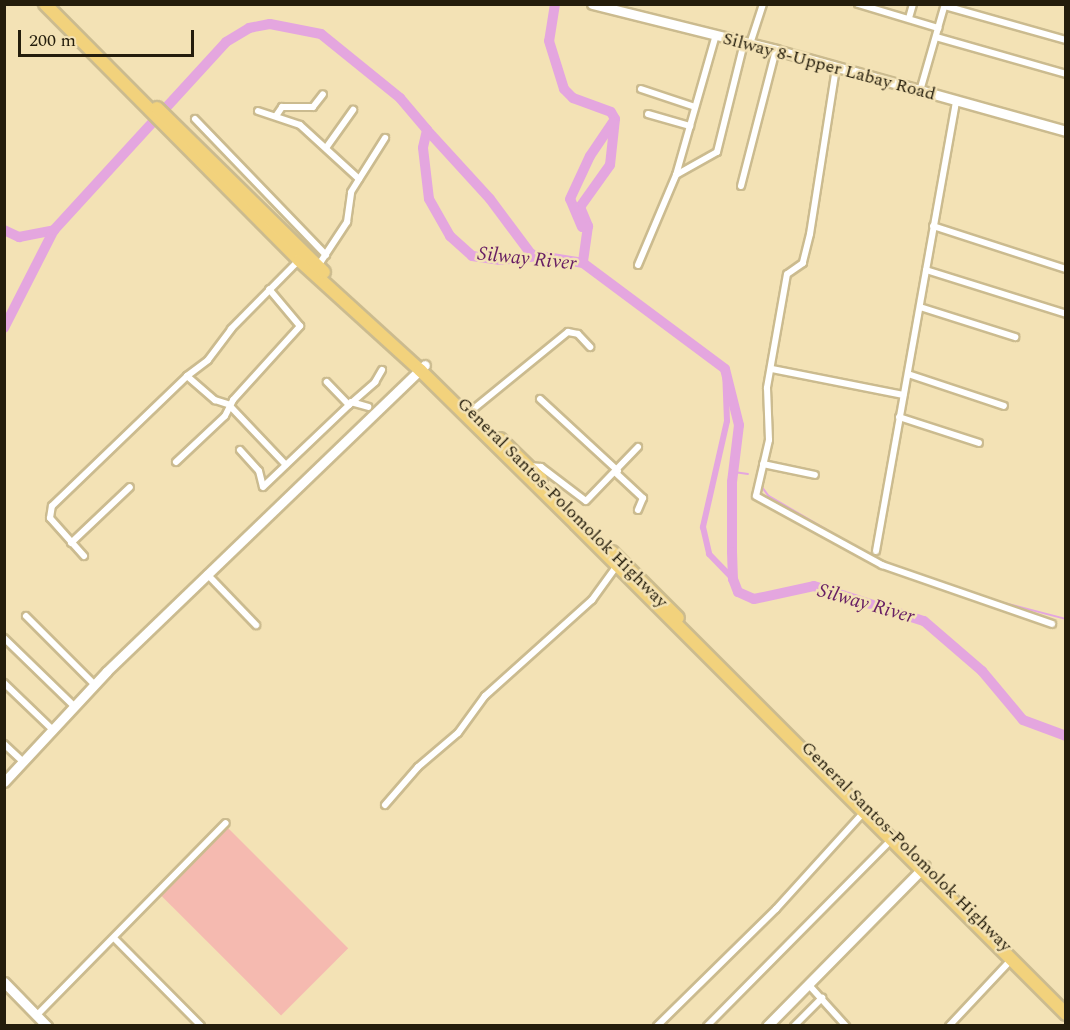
<!DOCTYPE html>
<style>
body{margin:0}
#map{position:relative;width:1070px;height:1030px;overflow:hidden;background:#f3e2b5;font-family:Spectral,serif}
div>[style]{position:absolute}
[style*='--x']{left:calc(var(--x)*1px);top:calc(var(--y)*1px);width:calc(var(--w)*1px);rotate:calc(var(--a)*1deg)}
.green>*{inset:0;background:#f5bab0;transform-origin:0 0}
.stream>*{height:1.5px;margin:-0.75px;padding:0 0.75px;transform-origin:0.75px;border-radius:0.75px;background:#e4a6df}
.canal>*{height:6px;margin:-3px;padding:0 3px;transform-origin:3px;border-radius:3px;background:#e4a6df}
.river>*{height:10px;margin:-5px;padding:0 5px;transform-origin:5px;border-radius:5px;background:#e4a6df}
.roads{filter:drop-shadow(2px 0 #cbbb8f) drop-shadow(-2px 0 #cbbb8f) drop-shadow(0 2px #cbbb8f) drop-shadow(0 -2px #cbbb8f)}
.street>*{height:6px;margin:-3px;padding:0 3px;transform-origin:3px;border-radius:3px;background:#fff}
.secondary>*{height:9px;margin:-4.5px;padding:0 4.5px;transform-origin:4.5px;border-radius:4.5px;background:#fff}
.highway>*{height:12px;margin:-6px;padding:0 6px;transform-origin:6px;border-radius:6px;background:#f2d27c}
span{translate:-50% -50%;white-space:nowrap;text-align:center;line-height:1.15;-webkit-text-stroke:5px #f3e2b5;paint-order:stroke}
.street-label{font-size:18px;color:#241d0c}
.water-label{font-size:20px;color:#671e64;font-style:italic}
.frame{position:absolute;inset:0;border:6px solid #241d0c;pointer-events:none}
.scale{position:absolute;left:18px;top:30px;width:176px;height:27px;box-sizing:border-box;border:3px solid #241d0c;border-top:0;padding-left:8px;font-size:18px;line-height:21px;white-space:nowrap;color:#241d0c;-webkit-text-stroke:4px #f3e2b5;paint-order:stroke}
</style>
<div id="map">
<div class="green">
<i style="left:228px;top:828px;width:170px;height:95px;rotate:45deg"></i>
</div>
<div class="stream">
<i style="--x:734;--y:472;--w:14;--a:8"></i>
<i style="--x:763;--y:488;--w:10;--a:53"></i>
<i style="--x:769;--y:496;--w:121;--a:30.2"></i>
<i style="--x:985;--y:598;--w:84;--a:14.5"></i>
</div>
<div class="canal">
<i style="--x:725;--y:369;--w:52;--a:87.8"></i>
<i style="--x:727;--y:421;--w:109;--a:102.8"></i>
<i style="--x:703;--y:527;--w:28;--a:77"></i>
<i style="--x:709;--y:554;--w:35;--a:46"></i>
</div>
<div class="river">
<i style="--x:555;--y:4;--w:37;--a:99"></i>
<i style="--x:549;--y:41;--w:50;--a:72.6"></i>
<i style="--x:564;--y:89;--w:13;--a:45"></i>
<i style="--x:573;--y:98;--w:40;--a:20.2"></i>
<i style="--x:611;--y:112;--w:8;--a:60"></i>
<i style="--x:615;--y:119;--w:46;--a:96.2"></i>
<i style="--x:610;--y:165;--w:52;--a:125.5"></i>
<i style="--x:580;--y:207;--w:21;--a:67"></i>
<i style="--x:588;--y:226;--w:37;--a:98"></i>
<i style="--x:427;--y:130;--w:93;--a:47.6"></i>
<i style="--x:490;--y:199;--w:69;--a:53.3"></i>
<i style="--x:531;--y:254;--w:8;--a:14"></i>
<i style="--x:582;--y:227;--w:30;--a:-113"></i>
<i style="--x:570;--y:199;--w:47;--a:-65.1"></i>
<i style="--x:590;--y:156;--w:41;--a:-55.9"></i>
<i style="--x:4;--y:230;--w:17;--a:25"></i>
<i style="--x:19;--y:237;--w:36;--a:-11"></i>
<i style="--x:4;--y:328;--w:110;--a:-63"></i>
<i style="--x:54;--y:230;--w:255;--a:-47.5"></i>
<i style="--x:226;--y:42;--w:27;--a:-31"></i>
<i style="--x:249;--y:28;--w:21;--a:-11"></i>
<i style="--x:270;--y:24;--w:52;--a:11.1"></i>
<i style="--x:321;--y:34;--w:102;--a:39"></i>
<i style="--x:400;--y:98;--w:42;--a:49.8"></i>
<i style="--x:427;--y:130;--w:18;--a:103"></i>
<i style="--x:423;--y:148;--w:51;--a:83.3"></i>
<i style="--x:429;--y:199;--w:43;--a:60.4"></i>
<i style="--x:450;--y:236;--w:30;--a:42"></i>
<i style="--x:472;--y:256;--w:27;--a:8"></i>
<i style="--x:499;--y:260;--w:41;--a:-5.6"></i>
<i style="--x:540;--y:256;--w:44;--a:9.2"></i>
<i style="--x:583;--y:263;--w:177;--a:36.7"></i>
<i style="--x:725;--y:369;--w:58;--a:76"></i>
<i style="--x:739;--y:425;--w:57;--a:97"></i>
<i style="--x:732;--y:482;--w:70;--a:90"></i>
<i style="--x:732;--y:552;--w:27;--a:88"></i>
<i style="--x:733;--y:579;--w:14;--a:69"></i>
<i style="--x:738;--y:592;--w:17;--a:24"></i>
<i style="--x:754;--y:599;--w:61;--a:-12.2"></i>
<i style="--x:814;--y:586;--w:115;--a:17.7"></i>
<i style="--x:924;--y:621;--w:77;--a:40.8"></i>
<i style="--x:982;--y:671;--w:64;--a:50.1"></i>
<i style="--x:1023;--y:720;--w:46;--a:20.4"></i>
</div>
<div class="roads">
<div class="street">
<i style="--x:858;--y:4;--w:84;--a:16.7"></i>
<i style="--x:945;--y:6;--w:126;--a:15.7"></i>
<i style="--x:909;--y:18;--w:15;--a:-74"></i>
<i style="--x:936;--y:37;--w:135;--a:15.9"></i>
<i style="--x:750;--y:44;--w:42;--a:-72"></i>
<i style="--x:836;--y:68;--w:168;--a:98.9"></i>
<i style="--x:810;--y:234;--w:30;--a:104"></i>
<i style="--x:803;--y:263;--w:19;--a:145"></i>
<i style="--x:787;--y:274;--w:116;--a:100"></i>
<i style="--x:767;--y:388;--w:52;--a:87.8"></i>
<i style="--x:769;--y:440;--w:57;--a:103.1"></i>
<i style="--x:756;--y:496;--w:144;--a:28.7"></i>
<i style="--x:882;--y:565;--w:180;--a:19.1"></i>
<i style="--x:641;--y:89;--w:57;--a:18.4"></i>
<i style="--x:920;--y:91;--w:91;--a:-74"></i>
<i style="--x:258;--y:111;--w:44;--a:18.4"></i>
<i style="--x:300;--y:125;--w:80;--a:42.5"></i>
<i style="--x:648;--y:114;--w:44;--a:15.9"></i>
<i style="--x:276;--y:116;--w:11;--a:-56"></i>
<i style="--x:282;--y:107;--w:31;--a:0"></i>
<i style="--x:313;--y:107;--w:16;--a:-52"></i>
<i style="--x:195;--y:119;--w:189;--a:46.1"></i>
<i style="--x:326;--y:148;--w:47;--a:-54.6"></i>
<i style="--x:676;--y:175;--w:47;--a:-29.3"></i>
<i style="--x:717;--y:152;--w:112;--a:-76.1"></i>
<i style="--x:741;--y:186;--w:140;--a:-75.6"></i>
<i style="--x:933;--y:226;--w:140;--a:17.9"></i>
<i style="--x:638;--y:265;--w:98;--a:-67.1"></i>
<i style="--x:676;--y:175;--w:146;--a:-74.1"></i>
<i style="--x:318;--y:266;--w:53;--a:-56.6"></i>
<i style="--x:347;--y:222;--w:30;--a:-82"></i>
<i style="--x:351;--y:192;--w:64;--a:-57.8"></i>
<i style="--x:926;--y:270;--w:147;--a:17.4"></i>
<i style="--x:920;--y:307;--w:100;--a:17.5"></i>
<i style="--x:772;--y:369;--w:134;--a:11.2"></i>
<i style="--x:908;--y:374;--w:101;--a:18.4"></i>
<i style="--x:187;--y:376;--w:37;--a:41"></i>
<i style="--x:215;--y:400;--w:16;--a:18"></i>
<i style="--x:540;--y:399;--w:106;--a:42.7"></i>
<i style="--x:351;--y:402;--w:18;--a:16"></i>
<i style="--x:349;--y:405;--w:35;--a:-41"></i>
<i style="--x:375;--y:382;--w:14;--a:-60"></i>
<i style="--x:230;--y:406;--w:81;--a:46.5"></i>
<i style="--x:471;--y:411;--w:125;--a:-39.2"></i>
<i style="--x:568;--y:332;--w:10;--a:11"></i>
<i style="--x:578;--y:334;--w:18;--a:47"></i>
<i style="--x:899;--y:417;--w:84;--a:18"></i>
<i style="--x:240;--y:450;--w:28;--a:48"></i>
<i style="--x:259;--y:471;--w:16;--a:76"></i>
<i style="--x:263;--y:487;--w:119;--a:-43.6"></i>
<i style="--x:349;--y:405;--w:32;--a:-134"></i>
<i style="--x:176;--y:462;--w:67;--a:-43.2"></i>
<i style="--x:225;--y:416;--w:18;--a:-63"></i>
<i style="--x:233;--y:400;--w:100;--a:-47.8"></i>
<i style="--x:300;--y:326;--w:48;--a:-130"></i>
<i style="--x:763;--y:464;--w:53;--a:11.9"></i>
<i style="--x:529;--y:466;--w:12;--a:5"></i>
<i style="--x:541;--y:467;--w:56;--a:37.1"></i>
<i style="--x:586;--y:501;--w:75;--a:-46.1"></i>
<i style="--x:616;--y:473;--w:37;--a:43"></i>
<i style="--x:643;--y:498;--w:13;--a:113"></i>
<i style="--x:71;--y:543;--w:81;--a:-43.5"></i>
<i style="--x:876;--y:551;--w:456;--a:-79.9"></i>
<i style="--x:84;--y:556;--w:51;--a:-131.8"></i>
<i style="--x:50;--y:518;--w:12;--a:-81"></i>
<i style="--x:52;--y:506;--w:187;--a:-43.9"></i>
<i style="--x:187;--y:376;--w:26;--a:-37"></i>
<i style="--x:208;--y:360;--w:39;--a:-53"></i>
<i style="--x:231;--y:329;--w:97;--a:-45.4"></i>
<i style="--x:207;--y:574;--w:71;--a:46.1"></i>
<i style="--x:26;--y:616;--w:98;--a:45"></i>
<i style="--x:4;--y:638;--w:99;--a:44.2"></i>
<i style="--x:4;--y:683;--w:68;--a:43.8"></i>
<i style="--x:4;--y:744;--w:26;--a:43"></i>
<i style="--x:385;--y:805;--w:50;--a:-49"></i>
<i style="--x:418;--y:767;--w:52;--a:-40.4"></i>
<i style="--x:458;--y:733;--w:46;--a:-53.9"></i>
<i style="--x:485;--y:696;--w:144;--a:-41.9"></i>
<i style="--x:592;--y:600;--w:41;--a:-54"></i>
<i style="--x:115;--y:939;--w:122;--a:45.3"></i>
<i style="--x:808;--y:984;--w:57;--a:47.9"></i>
<i style="--x:37;--y:1015;--w:269;--a:-45.5"></i>
<i style="--x:657;--y:1026;--w:167;--a:-44.5"></i>
<i style="--x:776;--y:909;--w:132;--a:-47.8"></i>
<i style="--x:707;--y:1026;--w:263;--a:-45.3"></i>
<i style="--x:794;--y:1026;--w:40;--a:-45"></i>
<i style="--x:949;--y:1026;--w:91;--a:-46.8"></i>
</div>
<div class="secondary">
<i style="--x:592;--y:4;--w:190;--a:14"></i>
<i style="--x:776;--y:50;--w:301;--a:15.6"></i>
<i style="--x:4;--y:782;--w:151;--a:-47.1"></i>
<i style="--x:107;--y:671;--w:441;--a:-43.9"></i>
<i style="--x:4;--y:982;--w:62;--a:45.7"></i>
<i style="--x:767;--y:1026;--w:225;--a:-45.4"></i>
</div>
<div class="highway">
<i style="--x:45;--y:4;--w:361;--a:45.2"></i>
<i style="--x:299;--y:260;--w:164;--a:42.3"></i>
<i style="--x:420;--y:370;--w:219;--a:44.6"></i>
<i style="--x:576;--y:524;--w:693;--a:45"></i>
<i style="--x:157;--y:108;--w:234;--a:44.5"></i>
<i style="--x:500;--y:439;--w:57;--a:44.3"></i>
<i style="--x:612;--y:552;--w:93;--a:45"></i>
</div>
</div>
<div class="street-label">
<span style="left:829px;top:67px;rotate:15deg">Silway 8-Upper Labay Road</span>
<span style="left:562px;top:503px;rotate:45deg">General Santos-Polomolok Highway</span>
<span style="left:906px;top:847px;rotate:45deg">General Santos-Polomolok Highway</span>
</div>
<div class="water-label">
<span style="left:527px;top:259px;rotate:6deg">Silway River</span>
<span style="left:866px;top:604px;rotate:16deg">Silway River</span>
</div>
<div class="frame"></div>
<div class="scale">200 m</div>
</div>
